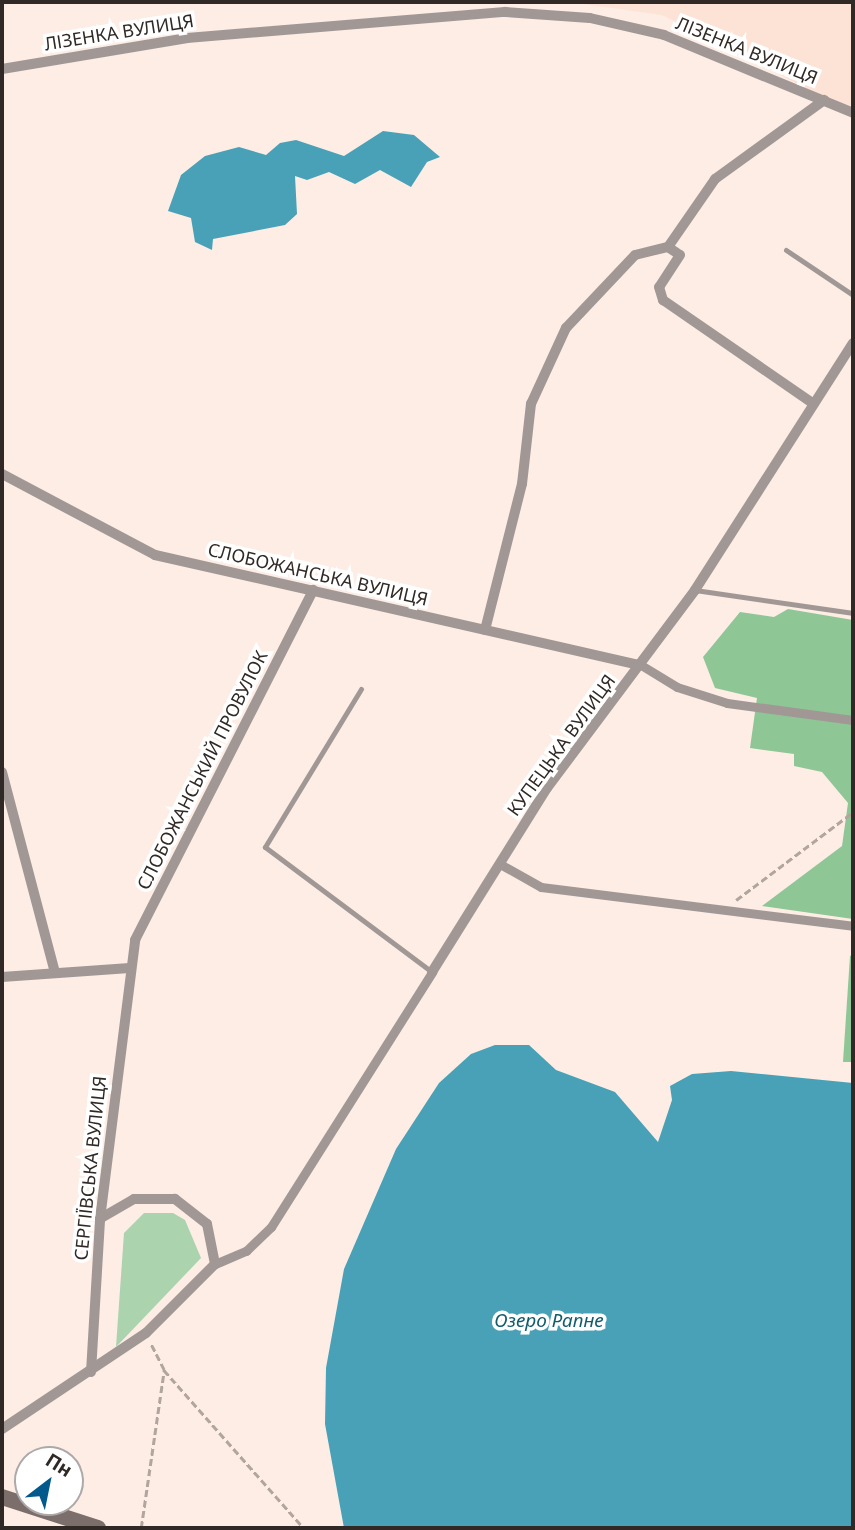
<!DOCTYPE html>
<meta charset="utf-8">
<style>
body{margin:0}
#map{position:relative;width:855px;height:1530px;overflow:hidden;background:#fdede5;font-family:"Noto Sans",sans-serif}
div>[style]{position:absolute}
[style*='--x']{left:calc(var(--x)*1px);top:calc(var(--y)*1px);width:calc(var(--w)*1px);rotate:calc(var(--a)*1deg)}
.built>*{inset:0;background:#fde3d5}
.green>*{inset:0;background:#aad3ae}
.forest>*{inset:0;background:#8fc695}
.water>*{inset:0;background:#49a1b7}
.path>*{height:2.5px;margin-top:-1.25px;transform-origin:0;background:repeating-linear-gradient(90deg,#b1a59e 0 7px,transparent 0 10.5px)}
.service>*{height:5px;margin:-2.5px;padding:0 2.5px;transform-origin:2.5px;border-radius:2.5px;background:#a19896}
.pedestrian>*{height:9px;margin:-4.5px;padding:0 4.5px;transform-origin:4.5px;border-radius:4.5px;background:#a19896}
.minor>*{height:10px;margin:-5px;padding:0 5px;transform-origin:5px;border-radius:5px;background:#a19896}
.secondary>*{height:16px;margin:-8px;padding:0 8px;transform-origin:8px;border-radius:8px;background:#7b6e6b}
span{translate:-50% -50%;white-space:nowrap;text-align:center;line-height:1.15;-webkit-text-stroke:7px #fff;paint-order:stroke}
.street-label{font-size:18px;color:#302925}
.water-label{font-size:19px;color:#135c6c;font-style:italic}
.frame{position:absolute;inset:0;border:4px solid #302925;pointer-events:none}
.north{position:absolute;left:14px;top:1446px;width:70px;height:70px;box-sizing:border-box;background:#fff;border:2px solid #aca9a8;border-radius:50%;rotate:32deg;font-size:19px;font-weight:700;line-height:28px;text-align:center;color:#302925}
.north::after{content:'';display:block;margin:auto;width:24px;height:32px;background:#025a8c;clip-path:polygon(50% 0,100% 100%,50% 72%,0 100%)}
</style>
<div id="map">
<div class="built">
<i style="clip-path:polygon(569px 2px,853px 2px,853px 112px,662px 15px)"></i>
</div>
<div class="green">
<i style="clip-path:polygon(144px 1213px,173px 1213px,185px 1220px,201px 1258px,116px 1347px,124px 1233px)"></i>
</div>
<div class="forest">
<i style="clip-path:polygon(788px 609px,853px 620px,853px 919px,762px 906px,842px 846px,848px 803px,822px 772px,794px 766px,794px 754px,750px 748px,757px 698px,715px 688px,703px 657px,740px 612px,774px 617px)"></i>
<i style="clip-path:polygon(853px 954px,853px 1062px,843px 1062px,850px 956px)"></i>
</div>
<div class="water">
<i style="clip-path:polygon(383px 131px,414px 135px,440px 157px,427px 162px,411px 187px,380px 170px,355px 184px,329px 172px,307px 180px,295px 176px,297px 214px,285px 225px,213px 239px,212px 250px,195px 242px,191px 218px,168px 211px,181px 175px,205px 156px,239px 147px,266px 155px,280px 143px,296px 140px,344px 156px)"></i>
<i style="clip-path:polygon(495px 1045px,529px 1045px,556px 1070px,615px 1092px,658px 1142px,672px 1100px,670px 1086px,692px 1074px,731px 1071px,853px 1083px,853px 1528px,344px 1528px,325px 1424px,326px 1368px,344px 1269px,396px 1149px,439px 1083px,471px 1054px)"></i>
</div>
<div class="path">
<i style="--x:736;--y:900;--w:146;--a:-36.9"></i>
<i style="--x:164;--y:1370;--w:211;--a:48.5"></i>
<i style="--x:141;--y:1528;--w:160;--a:-81.7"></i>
<i style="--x:164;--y:1370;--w:29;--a:-117"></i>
</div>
<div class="service">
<i style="--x:786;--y:250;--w:81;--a:33.9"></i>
<i style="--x:695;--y:590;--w:160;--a:8.3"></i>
<i style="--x:361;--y:689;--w:185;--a:121.3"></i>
<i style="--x:265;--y:847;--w:209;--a:36.8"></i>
</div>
<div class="pedestrian">
<i style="--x:641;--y:665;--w:42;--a:31.4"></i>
<i style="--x:677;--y:687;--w:52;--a:17.7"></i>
<i style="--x:727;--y:703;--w:127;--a:7.7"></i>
<i style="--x:500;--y:864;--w:47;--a:29.3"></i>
<i style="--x:541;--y:887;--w:314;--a:7.1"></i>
<i style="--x:215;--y:1264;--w:34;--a:-23"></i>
<i style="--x:246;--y:1251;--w:35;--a:-44"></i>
<i style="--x:271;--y:1227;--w:302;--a:-57.7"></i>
</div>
<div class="minor">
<i style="--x:2;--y:69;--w:188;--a:-9.5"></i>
<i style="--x:187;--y:38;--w:319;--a:-4.7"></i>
<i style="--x:505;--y:12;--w:85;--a:4"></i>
<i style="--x:590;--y:18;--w:76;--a:12.9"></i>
<i style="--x:664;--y:35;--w:204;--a:22.4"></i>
<i style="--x:668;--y:247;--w:14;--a:34"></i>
<i style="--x:680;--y:255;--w:38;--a:123"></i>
<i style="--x:659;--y:287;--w:14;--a:73"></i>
<i style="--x:663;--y:300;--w:183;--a:34.6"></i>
<i style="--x:2;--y:474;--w:173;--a:27.9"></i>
<i style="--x:155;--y:555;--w:498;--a:12.8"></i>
<i style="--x:485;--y:630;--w:151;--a:-75.8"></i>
<i style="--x:522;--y:484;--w:81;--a:-83.6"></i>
<i style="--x:531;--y:404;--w:84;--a:-65.3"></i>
<i style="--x:566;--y:328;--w:100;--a:-46.6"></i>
<i style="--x:635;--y:255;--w:34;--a:-14"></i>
<i style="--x:668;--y:247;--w:83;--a:-55.3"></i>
<i style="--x:715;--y:179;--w:135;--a:-35.9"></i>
<i style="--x:2;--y:772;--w:208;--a:75.2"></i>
<i style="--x:432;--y:972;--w:217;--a:-58"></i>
<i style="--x:547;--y:788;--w:247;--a:-53.2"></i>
<i style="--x:695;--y:590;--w:293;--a:-57.4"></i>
<i style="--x:2;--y:977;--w:128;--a:-4"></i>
<i style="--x:91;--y:1372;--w:153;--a:-86.6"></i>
<i style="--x:100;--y:1219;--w:281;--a:-82.8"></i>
<i style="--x:135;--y:940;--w:393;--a:-63"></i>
<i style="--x:2;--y:1429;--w:173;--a:-33.7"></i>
<i style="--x:146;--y:1333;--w:98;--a:-45"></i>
<i style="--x:215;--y:1264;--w:41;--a:-101.3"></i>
<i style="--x:207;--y:1224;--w:41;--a:-142"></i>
<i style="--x:175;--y:1199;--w:41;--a:180"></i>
<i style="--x:134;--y:1199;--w:39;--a:150"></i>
</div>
<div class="secondary">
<i style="--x:2;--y:1497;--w:101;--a:17.9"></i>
</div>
<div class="street-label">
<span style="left:119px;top:32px;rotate:-9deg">ЛІЗЕНКА ВУЛИЦЯ</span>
<span style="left:747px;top:50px;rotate:22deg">ЛІЗЕНКА ВУЛИЦЯ</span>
<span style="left:318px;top:574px;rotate:13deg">СЛОБОЖАНСЬКА ВУЛИЦЯ</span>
<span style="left:561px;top:745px;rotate:-54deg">КУПЕЦЬКА ВУЛИЦЯ</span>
<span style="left:202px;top:770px;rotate:-63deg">СЛОБОЖАНСЬКИЙ ПРОВУЛОК</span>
<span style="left:90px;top:1168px;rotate:-84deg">СЕРГІЇВСЬКА ВУЛИЦЯ</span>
</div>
<div class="water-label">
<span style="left:549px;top:1321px">Озеро Рапне</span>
</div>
<div class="frame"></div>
<div class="north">Пн</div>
</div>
